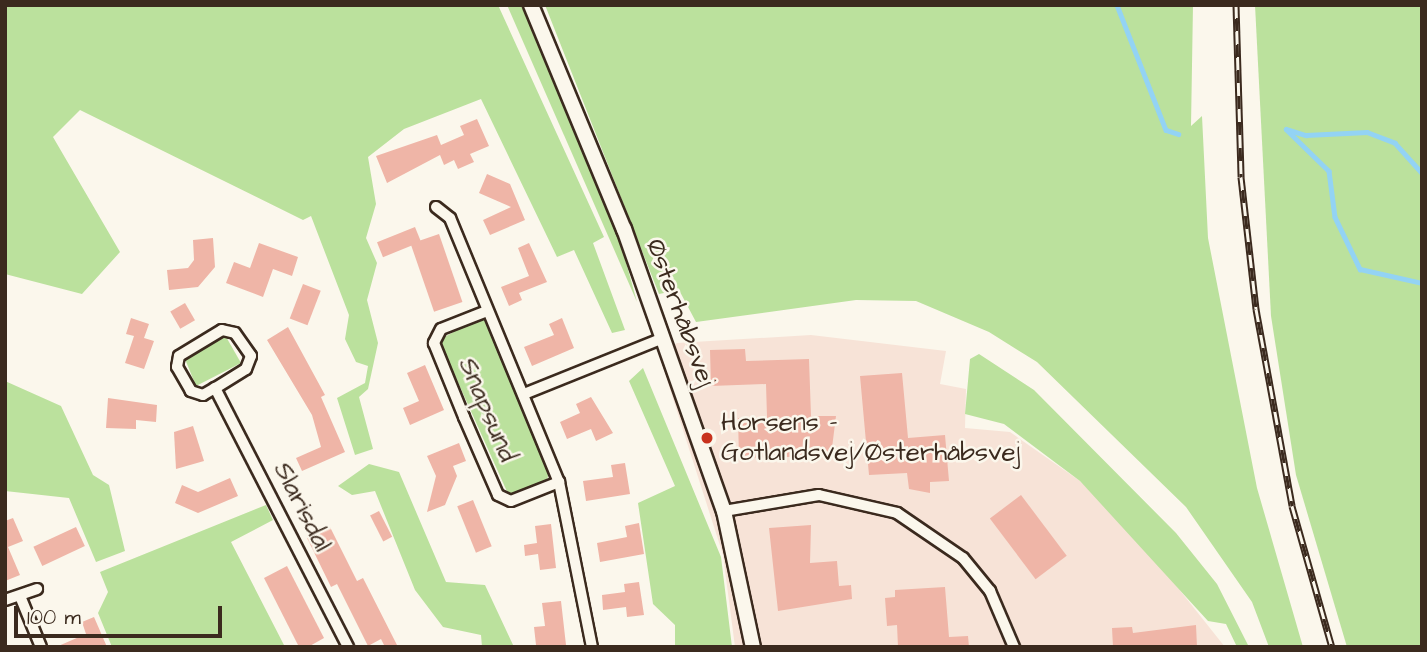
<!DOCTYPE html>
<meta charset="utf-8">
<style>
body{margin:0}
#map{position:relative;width:1427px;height:652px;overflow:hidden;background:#fbf7ec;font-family:"Architects Daughter",sans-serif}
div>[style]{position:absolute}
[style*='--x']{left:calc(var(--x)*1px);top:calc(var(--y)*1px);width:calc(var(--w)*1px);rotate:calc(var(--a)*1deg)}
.built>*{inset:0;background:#f7e3d7}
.green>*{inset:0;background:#bbe19d}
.stream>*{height:4.5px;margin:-2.25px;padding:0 2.25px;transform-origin:2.25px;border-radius:2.25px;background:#93d3f4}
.building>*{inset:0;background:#efb5a7;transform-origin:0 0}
.roads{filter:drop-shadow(2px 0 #3b2a1e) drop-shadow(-2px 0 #3b2a1e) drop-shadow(0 2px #3b2a1e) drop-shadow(0 -2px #3b2a1e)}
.minor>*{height:10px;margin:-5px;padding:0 5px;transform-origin:5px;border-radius:5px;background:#fbf7ec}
.tertiary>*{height:14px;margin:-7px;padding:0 7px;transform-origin:7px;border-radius:7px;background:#fbf7ec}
.rail>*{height:7px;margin-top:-3.5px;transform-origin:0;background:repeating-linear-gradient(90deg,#fbf7ec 0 13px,#3b2a1e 0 26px);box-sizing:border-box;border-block:2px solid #3b2a1e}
.dots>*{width:19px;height:19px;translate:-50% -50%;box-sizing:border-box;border:4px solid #fbf7ec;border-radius:50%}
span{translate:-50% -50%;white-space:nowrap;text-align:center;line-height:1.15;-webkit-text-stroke:5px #fbf7ec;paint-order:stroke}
.street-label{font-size:26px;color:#3b2a1e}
.poi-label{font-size:26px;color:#3b2a1e}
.left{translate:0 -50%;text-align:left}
.frame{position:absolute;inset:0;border:7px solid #3b2a1e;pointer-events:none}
.scale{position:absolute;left:14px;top:606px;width:208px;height:32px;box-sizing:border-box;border:4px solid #3b2a1e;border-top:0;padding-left:9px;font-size:21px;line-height:24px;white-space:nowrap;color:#3b2a1e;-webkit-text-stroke:5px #fbf7ec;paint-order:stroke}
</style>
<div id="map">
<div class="built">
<i style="clip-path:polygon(811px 335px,946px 351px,940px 384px,966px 389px,965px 428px,1010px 432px,1080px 481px,1143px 544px,1225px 647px,735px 647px,723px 555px,659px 355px,677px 343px)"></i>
</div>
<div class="green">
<i style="clip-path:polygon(5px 5px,498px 5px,604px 237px,593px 243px,625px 330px,612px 333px,574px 250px,557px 257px,481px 99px,404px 129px,368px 157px,376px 204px,366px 238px,377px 263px,367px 300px,378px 343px,368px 389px,359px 397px,373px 449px,355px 455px,337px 398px,365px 383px,368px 366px,356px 362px,345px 339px,349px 315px,311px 216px,303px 220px,80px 110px,53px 137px,120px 252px,82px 294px,5px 274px)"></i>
<i style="clip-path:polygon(507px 5px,523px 5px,531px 23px,619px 237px,637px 302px)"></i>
<i style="clip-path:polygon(545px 5px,1193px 5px,1191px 126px,1202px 116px,1208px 238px,1257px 488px,1303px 647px,1269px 647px,1252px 602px,1186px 507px,1037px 362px,989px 332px,916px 301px,856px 300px,696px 322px,679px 290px,659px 294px)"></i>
<i style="clip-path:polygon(1255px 5px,1422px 5px,1422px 647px,1347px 647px,1296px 475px,1271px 316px)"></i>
<i style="clip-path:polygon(479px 318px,488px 321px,549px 472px,547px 480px,509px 496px,439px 340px)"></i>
<i style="clip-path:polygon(225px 335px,241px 363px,196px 386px,185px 359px)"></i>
<i style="clip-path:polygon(979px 354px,1034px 390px,1176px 533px,1217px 584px,1249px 647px,1237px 647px,1226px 624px,1208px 621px,1080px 481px,1004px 424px,965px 414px,970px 359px)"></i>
<i style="clip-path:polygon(643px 368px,721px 557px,732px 647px,675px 647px,675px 625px,653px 604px,638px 503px,675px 486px,629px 381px)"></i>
<i style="clip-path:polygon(5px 381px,61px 406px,93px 475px,109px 485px,125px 551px,96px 562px,69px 498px,5px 491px)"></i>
<i style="clip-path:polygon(369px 464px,399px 472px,446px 582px,485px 585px,514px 647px,482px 647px,481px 635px,443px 627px,415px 590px,375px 491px,352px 495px,338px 486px)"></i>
<i style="clip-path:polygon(266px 505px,273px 520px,231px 542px,285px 647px,112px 647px,98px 613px,108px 592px,100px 572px)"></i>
</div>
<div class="stream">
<i style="--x:1117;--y:5;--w:134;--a:68.6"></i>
<i style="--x:1166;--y:130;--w:13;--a:18"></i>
<i style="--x:1286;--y:129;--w:60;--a:44.3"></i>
<i style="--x:1329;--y:171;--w:46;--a:82.6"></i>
<i style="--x:1335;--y:217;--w:58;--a:64.3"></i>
<i style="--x:1360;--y:269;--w:64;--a:12.7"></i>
<i style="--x:1286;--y:129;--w:21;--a:17"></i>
<i style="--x:1306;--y:135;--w:61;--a:-2.8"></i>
<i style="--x:1367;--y:132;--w:30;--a:21"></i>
<i style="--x:1395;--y:143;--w:40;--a:48"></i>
</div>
<div class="building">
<i style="clip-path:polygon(477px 119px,489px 146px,470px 154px,474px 162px,458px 169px,454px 160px,444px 165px,440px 155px,387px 183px,376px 156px,437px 135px,441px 145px,464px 135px,460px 126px)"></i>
<i style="clip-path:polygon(487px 174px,510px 184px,525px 220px,490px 235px,483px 220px,511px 207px,479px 193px)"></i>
<i style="left:415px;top:227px;width:16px;height:41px;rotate:68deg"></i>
<i style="left:439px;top:234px;width:72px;height:30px;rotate:71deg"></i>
<i style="clip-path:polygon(213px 238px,215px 267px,198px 287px,169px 290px,167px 270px,188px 268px,194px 260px,193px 240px)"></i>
<i style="clip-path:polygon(259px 243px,298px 257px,292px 276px,273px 269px,263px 297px,226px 283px,234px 262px,250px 268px)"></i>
<i style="clip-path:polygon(529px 243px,547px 282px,519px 293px,522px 300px,509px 306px,501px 287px,529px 276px,518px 248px)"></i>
<i style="left:303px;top:284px;width:19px;height:37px;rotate:21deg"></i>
<i style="left:185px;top:303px;width:20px;height:17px;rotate:60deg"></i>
<i style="clip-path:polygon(131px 318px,149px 324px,144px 338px,154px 341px,144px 369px,125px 363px,134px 336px,126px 334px)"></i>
<i style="clip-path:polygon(562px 318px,574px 348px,532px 366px,524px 347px,554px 335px,549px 324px)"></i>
<i style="clip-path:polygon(288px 327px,325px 395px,321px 397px,345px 452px,302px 471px,296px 458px,321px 447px,312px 415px,267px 340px)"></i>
<i style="clip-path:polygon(745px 349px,746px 361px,809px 359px,811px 416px,836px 416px,831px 456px,739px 458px,738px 418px,767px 417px,766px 384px,711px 386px,710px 350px)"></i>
<i style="clip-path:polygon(425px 365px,444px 410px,410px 425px,403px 408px,419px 401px,407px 373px)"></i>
<i style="clip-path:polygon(902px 373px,908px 438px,945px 435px,949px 481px,930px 482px,930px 493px,909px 489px,907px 473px,869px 475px,860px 376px)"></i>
<i style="clip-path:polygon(591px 397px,613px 433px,596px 441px,591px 429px,567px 439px,560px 422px,580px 413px,576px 404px)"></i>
<i style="clip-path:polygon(108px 398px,157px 405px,156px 422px,136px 420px,136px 429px,106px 428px)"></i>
<i style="clip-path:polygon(193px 426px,204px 461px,176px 469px,174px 432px)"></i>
<i style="clip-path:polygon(459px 443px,466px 461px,453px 466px,457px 476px,445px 505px,427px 512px,436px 476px,427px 456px)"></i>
<i style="clip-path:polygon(625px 463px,630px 494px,586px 501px,583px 481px,613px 477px,611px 465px)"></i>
<i style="clip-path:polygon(230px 478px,238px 496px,198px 513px,175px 503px,182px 485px,198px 492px)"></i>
<i style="left:1021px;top:495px;width:76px;height:39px;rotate:53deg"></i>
<i style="left:473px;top:500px;width:50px;height:17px;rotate:68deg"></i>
<i style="left:379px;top:511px;width:29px;height:10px;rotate:63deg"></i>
<i style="clip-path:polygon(13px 518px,23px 541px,8px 547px,20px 575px,5px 581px,5px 521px)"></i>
<i style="clip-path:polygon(639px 523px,644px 554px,600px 562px,597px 543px,627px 537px,625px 526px)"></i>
<i style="clip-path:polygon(551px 524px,556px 568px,540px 570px,538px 554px,525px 556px,524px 545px,537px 543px,535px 526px)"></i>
<i style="clip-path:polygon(811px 525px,810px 563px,837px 561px,839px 586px,851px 585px,852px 599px,778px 611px,769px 528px)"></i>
<i style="left:76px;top:527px;width:21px;height:47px;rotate:65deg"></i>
<i style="clip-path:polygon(330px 527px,357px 581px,363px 578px,398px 647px,385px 647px,381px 639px,368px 646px,337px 584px,331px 587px,307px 538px)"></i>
<i style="clip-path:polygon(287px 566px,324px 638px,308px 647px,299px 647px,264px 578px)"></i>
<i style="clip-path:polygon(639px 582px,644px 615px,627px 617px,626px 607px,603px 610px,602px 595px,625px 592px,624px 584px)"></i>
<i style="clip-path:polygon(945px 587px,949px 637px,968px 636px,969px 647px,898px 647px,897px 625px,887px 626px,885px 598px,895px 597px,895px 590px)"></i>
<i style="clip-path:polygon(561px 601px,566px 645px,536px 645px,534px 627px,545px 626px,542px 603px)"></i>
<i style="clip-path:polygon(94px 617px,107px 647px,56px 647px,86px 634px,82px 622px)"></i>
<i style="clip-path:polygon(1196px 625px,1197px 647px,1113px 647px,1112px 628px,1132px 627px,1133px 633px)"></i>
</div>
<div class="roads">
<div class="minor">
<i style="--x:436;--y:207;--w:18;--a:38"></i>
<i style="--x:450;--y:218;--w:286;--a:67.6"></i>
<i style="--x:559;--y:482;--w:168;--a:78.7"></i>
<i style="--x:487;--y:311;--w:49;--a:158.6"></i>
<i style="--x:441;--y:329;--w:16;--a:117"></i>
<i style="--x:434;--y:343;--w:80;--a:67.9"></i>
<i style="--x:464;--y:417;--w:85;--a:66.4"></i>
<i style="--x:498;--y:495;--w:14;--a:25"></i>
<i style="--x:511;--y:501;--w:52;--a:-21.6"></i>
<i style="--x:215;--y:388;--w:14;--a:150"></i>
<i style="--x:203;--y:395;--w:13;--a:-162"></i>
<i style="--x:191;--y:391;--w:28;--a:-120"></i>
<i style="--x:177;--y:367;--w:11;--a:-80"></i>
<i style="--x:179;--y:356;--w:50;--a:-31.2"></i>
<i style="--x:222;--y:330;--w:13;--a:13"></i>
<i style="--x:235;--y:333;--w:28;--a:55"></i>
<i style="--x:251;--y:356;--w:14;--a:111"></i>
<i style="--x:246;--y:369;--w:36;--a:148"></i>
<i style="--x:215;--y:388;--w:291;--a:62.8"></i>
<i style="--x:524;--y:394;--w:150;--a:-21.9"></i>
<i style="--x:724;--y:511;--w:96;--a:-9.6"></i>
<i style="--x:819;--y:495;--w:80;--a:13"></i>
<i style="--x:897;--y:513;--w:80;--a:34.3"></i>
<i style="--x:963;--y:558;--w:43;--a:50.7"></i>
<i style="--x:990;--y:591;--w:61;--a:66.8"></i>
<i style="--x:20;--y:596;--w:55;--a:67.6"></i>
<i style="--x:5;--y:600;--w:34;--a:-19"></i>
</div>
<div class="tertiary">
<i style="--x:531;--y:5;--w:243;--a:67.5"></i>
<i style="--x:624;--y:229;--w:299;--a:70.5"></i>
<i style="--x:724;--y:511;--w:139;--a:78"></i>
</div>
</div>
<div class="rail">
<i style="--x:1236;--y:5;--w:172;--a:88.3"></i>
<i style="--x:1241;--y:177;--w:133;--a:83.5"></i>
<i style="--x:1256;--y:309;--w:200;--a:79.6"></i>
<i style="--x:1292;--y:506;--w:147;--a:74.2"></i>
</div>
<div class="dots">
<i style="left:707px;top:438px;background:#c8321e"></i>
</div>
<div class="street-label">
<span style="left:680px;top:313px;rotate:70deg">Østerhåbsvej</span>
<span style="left:487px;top:410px;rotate:67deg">Snapsund</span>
<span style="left:302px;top:507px;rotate:63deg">Slarisdal</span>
</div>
<div class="poi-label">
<span class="left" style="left:721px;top:438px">Horsens -<br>Gotlandsvej/Østerhåbsvej</span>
</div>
<div class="frame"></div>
<div class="scale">100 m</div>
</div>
